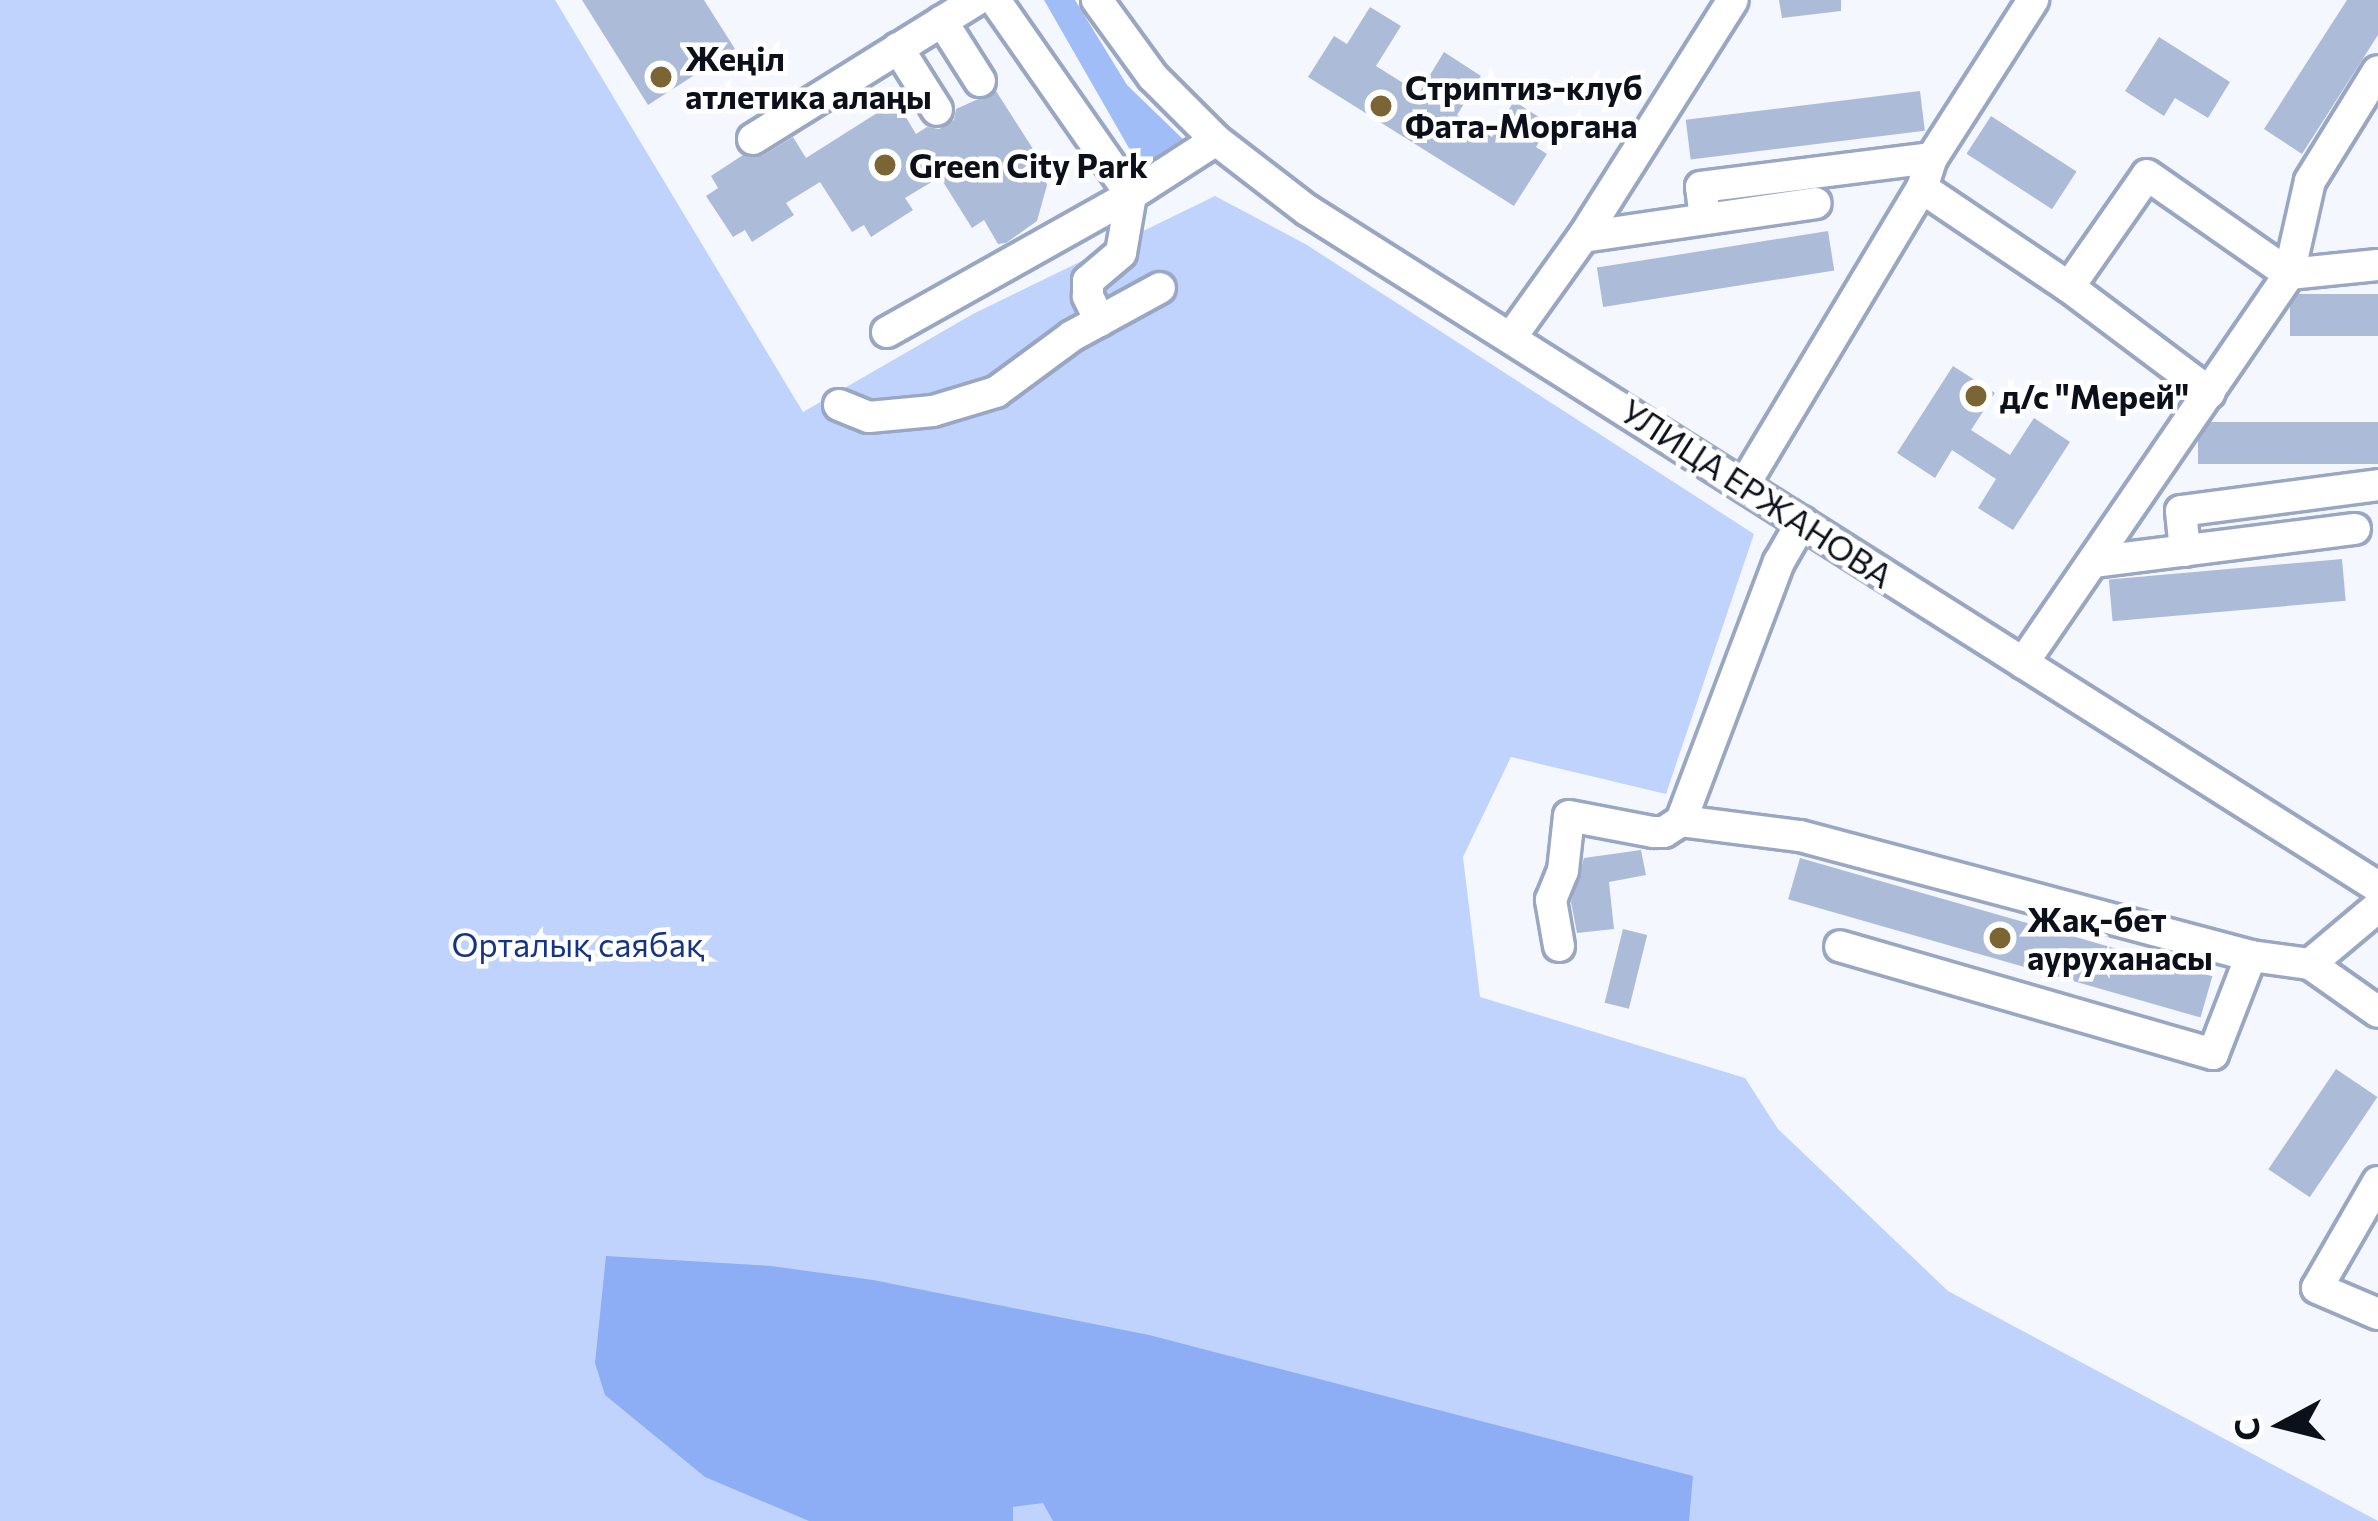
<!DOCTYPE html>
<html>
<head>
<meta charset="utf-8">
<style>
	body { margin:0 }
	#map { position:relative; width:2378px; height:1521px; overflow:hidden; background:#f4f8fe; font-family:Commissioner,sans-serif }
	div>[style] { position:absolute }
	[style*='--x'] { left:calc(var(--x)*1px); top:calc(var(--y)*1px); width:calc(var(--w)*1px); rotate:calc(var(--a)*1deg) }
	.green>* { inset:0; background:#bfd3fd }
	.forest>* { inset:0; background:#a1bdf7 }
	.water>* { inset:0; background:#8daef5 }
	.building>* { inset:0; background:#acbbd7; transform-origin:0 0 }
	.roads { filter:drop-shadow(3px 0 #99a7c3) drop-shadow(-3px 0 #99a7c3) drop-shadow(0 3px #99a7c3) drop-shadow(0 -3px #99a7c3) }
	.minor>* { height:30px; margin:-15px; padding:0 15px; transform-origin:15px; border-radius:15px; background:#fff }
	.dots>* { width:33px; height:33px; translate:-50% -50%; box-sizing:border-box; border:6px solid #fff; border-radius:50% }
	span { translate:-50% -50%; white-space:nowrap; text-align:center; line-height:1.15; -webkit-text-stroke:9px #fff; paint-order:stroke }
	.poi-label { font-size:33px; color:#0b101a; font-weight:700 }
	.left { translate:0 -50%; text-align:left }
	.street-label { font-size:33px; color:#0b101a }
	.park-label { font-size:33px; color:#153484 }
	.north { position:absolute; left:2222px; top:1365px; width:120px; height:120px; -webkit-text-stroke:9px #fff; paint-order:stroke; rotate:263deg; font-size:33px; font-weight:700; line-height:48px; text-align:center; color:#0b101a }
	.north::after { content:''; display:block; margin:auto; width:42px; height:54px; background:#0b101a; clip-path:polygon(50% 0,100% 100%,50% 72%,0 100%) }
</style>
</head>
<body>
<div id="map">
	<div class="green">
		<i style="clip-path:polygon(0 0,555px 0,803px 412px,973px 314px,1215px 196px,1307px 245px,1754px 534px,1666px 794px,1511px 757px,1463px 857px,1480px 997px,1745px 1078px,1778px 1129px,1948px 1291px,2378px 1521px,0 1521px)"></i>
	</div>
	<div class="forest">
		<i style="clip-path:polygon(1044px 0,1075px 0,1127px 85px,1187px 143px,1149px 183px)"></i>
	</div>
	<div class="water">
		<i style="clip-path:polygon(606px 1256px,771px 1266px,873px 1280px,1149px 1335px,1693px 1476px,1689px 1521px,1053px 1521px,1043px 1503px,1013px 1507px,1013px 1521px,809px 1521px,705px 1477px,605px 1395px,595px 1363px)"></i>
	</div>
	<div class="building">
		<i style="clip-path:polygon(582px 0,704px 0,735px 49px,648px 105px)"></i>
		<i style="clip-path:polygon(1779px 0,1841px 0,1841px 11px,1782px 18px)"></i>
		<i style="clip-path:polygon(2347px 0,2378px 0,2378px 35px,2302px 154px,2264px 129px)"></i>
		<i style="clip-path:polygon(1370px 7px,1401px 26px,1376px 66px,1419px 93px,1444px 52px,1481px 76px,1457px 115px,1492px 137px,1514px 101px,1550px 124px,1536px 147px,1547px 154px,1514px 206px,1308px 77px,1334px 36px,1347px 44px)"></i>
		<i style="clip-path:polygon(2159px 37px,2230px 82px,2208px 118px,2175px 98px,2164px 116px,2125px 91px)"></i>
		<i style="clip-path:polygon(996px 91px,1040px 160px,1047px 185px,1037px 221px,1006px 243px,998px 244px,984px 220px,972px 228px,940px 177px,905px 198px,913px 210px,871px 237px,864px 225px,852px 232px,820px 182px,786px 203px,794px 215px,752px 242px,745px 230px,733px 237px,706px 196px,718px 188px,711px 176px,743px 155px,762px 156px,793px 137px,806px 158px,896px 101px,916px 134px,927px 127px,939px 129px,954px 120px,956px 109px)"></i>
		<i style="left:1920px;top:91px;width:40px;height:236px;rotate:83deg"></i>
		<i style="left:1991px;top:116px;width:102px;height:45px;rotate:33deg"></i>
		<i style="left:1828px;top:231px;width:40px;height:234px;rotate:81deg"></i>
		<i style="left:2378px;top:294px;width:42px;height:88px;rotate:90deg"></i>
		<i style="clip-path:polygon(1953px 366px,1995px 393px,1971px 430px,2010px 455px,2034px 418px,2070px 442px,2013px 530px,1978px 508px,1996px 479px,1952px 450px,1935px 478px,1897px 453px)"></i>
		<i style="left:2378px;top:422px;width:42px;height:180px;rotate:90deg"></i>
		<i style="left:2342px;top:559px;width:42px;height:234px;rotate:85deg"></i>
		<i style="clip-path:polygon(1641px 850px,1646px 875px,1609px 882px,1614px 929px,1577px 933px,1571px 902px,1584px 858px)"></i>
		<i style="left:1800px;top:858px;width:429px;height:43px;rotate:16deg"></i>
		<i style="left:1623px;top:929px;width:25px;height:76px;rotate:14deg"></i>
		<i style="left:2336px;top:1069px;width:50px;height:121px;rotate:34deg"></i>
	</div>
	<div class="roads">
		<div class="minor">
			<i style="--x:995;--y:0;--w:238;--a:55.1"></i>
			<i style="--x:1131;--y:195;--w:101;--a:-32.9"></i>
			<i style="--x:1097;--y:0;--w:95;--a:54"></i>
			<i style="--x:1153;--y:77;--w:89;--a:45"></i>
			<i style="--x:1216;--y:140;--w:115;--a:37.6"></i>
			<i style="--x:1307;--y:210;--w:1267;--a:32.3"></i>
			<i style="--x:942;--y:21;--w:71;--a:57.7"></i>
			<i style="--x:898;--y:48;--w:73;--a:57.8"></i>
			<i style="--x:753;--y:139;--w:263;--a:-31.9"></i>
			<i style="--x:1922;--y:188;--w:177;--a:34"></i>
			<i style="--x:2069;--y:287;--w:176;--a:36.9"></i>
			<i style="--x:1705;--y:219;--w:32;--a:-97"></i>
			<i style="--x:1701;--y:187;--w:233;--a:-7.2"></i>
			<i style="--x:1583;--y:237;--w:235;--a:-8.3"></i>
			<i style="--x:2069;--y:287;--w:136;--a:-55.1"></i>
			<i style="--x:2147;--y:175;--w:173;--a:34.9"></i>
			<i style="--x:2289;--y:274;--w:95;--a:-77.3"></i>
			<i style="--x:2310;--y:181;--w:129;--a:-58.3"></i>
			<i style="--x:1100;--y:321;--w:28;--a:-116"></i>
			<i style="--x:1088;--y:296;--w:15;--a:-90"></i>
			<i style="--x:1088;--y:281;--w:43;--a:-40.3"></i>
			<i style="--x:1121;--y:253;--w:59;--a:-80.2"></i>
			<i style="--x:887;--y:332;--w:280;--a:-29.3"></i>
			<i style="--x:1512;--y:336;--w:122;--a:-54.4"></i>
			<i style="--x:1583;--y:237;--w:280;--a:-57.7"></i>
			<i style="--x:839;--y:405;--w:32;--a:22"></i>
			<i style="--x:869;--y:417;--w:64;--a:-5.4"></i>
			<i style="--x:933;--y:411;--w:66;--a:-16.8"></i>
			<i style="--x:996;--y:392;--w:94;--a:-36.4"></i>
			<i style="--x:1072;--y:336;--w:100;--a:-28.6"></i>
			<i style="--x:1744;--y:485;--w:346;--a:-59.1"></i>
			<i style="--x:1922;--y:188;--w:32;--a:-72"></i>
			<i style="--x:1932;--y:158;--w:188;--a:-57.4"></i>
			<i style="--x:2185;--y:551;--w:40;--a:-95.7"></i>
			<i style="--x:2181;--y:511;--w:199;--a:-7.5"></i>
			<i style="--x:2093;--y:562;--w:264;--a:-7.2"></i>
			<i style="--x:2023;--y:663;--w:471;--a:-55.6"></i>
			<i style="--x:2289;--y:274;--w:89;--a:-5.8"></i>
			<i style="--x:1681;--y:821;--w:120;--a:7.2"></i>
			<i style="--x:1800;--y:836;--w:467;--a:14.9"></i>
			<i style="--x:2251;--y:956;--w:105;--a:111.2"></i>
			<i style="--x:2213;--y:1054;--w:388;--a:-163.9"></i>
			<i style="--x:1559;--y:946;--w:47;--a:-99.9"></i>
			<i style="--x:1551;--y:900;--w:31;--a:-68"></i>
			<i style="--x:1563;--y:871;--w:55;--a:-83.8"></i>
			<i style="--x:1569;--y:816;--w:86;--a:10.8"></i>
			<i style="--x:1653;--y:832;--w:11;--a:0"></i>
			<i style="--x:1664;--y:832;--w:20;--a:-33"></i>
			<i style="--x:1681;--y:821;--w:277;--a:-69.3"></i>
			<i style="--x:1779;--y:562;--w:46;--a:-60.1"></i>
			<i style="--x:2251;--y:956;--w:60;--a:7.7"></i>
			<i style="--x:2310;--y:964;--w:89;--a:-40"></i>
			<i style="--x:2310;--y:964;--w:83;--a:35.2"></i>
			<i style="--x:2378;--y:1182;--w:122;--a:119.9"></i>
			<i style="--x:2317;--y:1288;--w:66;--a:23.1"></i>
		</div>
	</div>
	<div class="dots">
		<i style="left:661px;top:77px;background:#7c6535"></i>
		<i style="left:1381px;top:106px;background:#7c6535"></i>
		<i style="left:885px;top:165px;background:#7c6535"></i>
		<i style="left:1976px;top:396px;background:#7c6535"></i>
		<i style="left:2000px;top:938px;background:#7c6535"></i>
	</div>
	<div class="poi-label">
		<span class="left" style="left:685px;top:77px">Жеңіл<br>атлетика алаңы</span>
		<span class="left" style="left:1405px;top:106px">Стриптиз-клуб<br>Фата-Моргана</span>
		<span class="left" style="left:909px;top:165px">Green City Park</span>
		<span class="left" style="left:2000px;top:396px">д/с "Мерей"</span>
		<span class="left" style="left:2027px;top:938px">Жақ-бет<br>ауруханасы</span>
	</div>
	<div class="street-label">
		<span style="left:1757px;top:493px;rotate:33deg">УЛИЦА ЕРЖАНОВА</span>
	</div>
	<div class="park-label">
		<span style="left:578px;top:944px">Орталық саябақ</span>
	</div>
	<div class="north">С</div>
</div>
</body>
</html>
